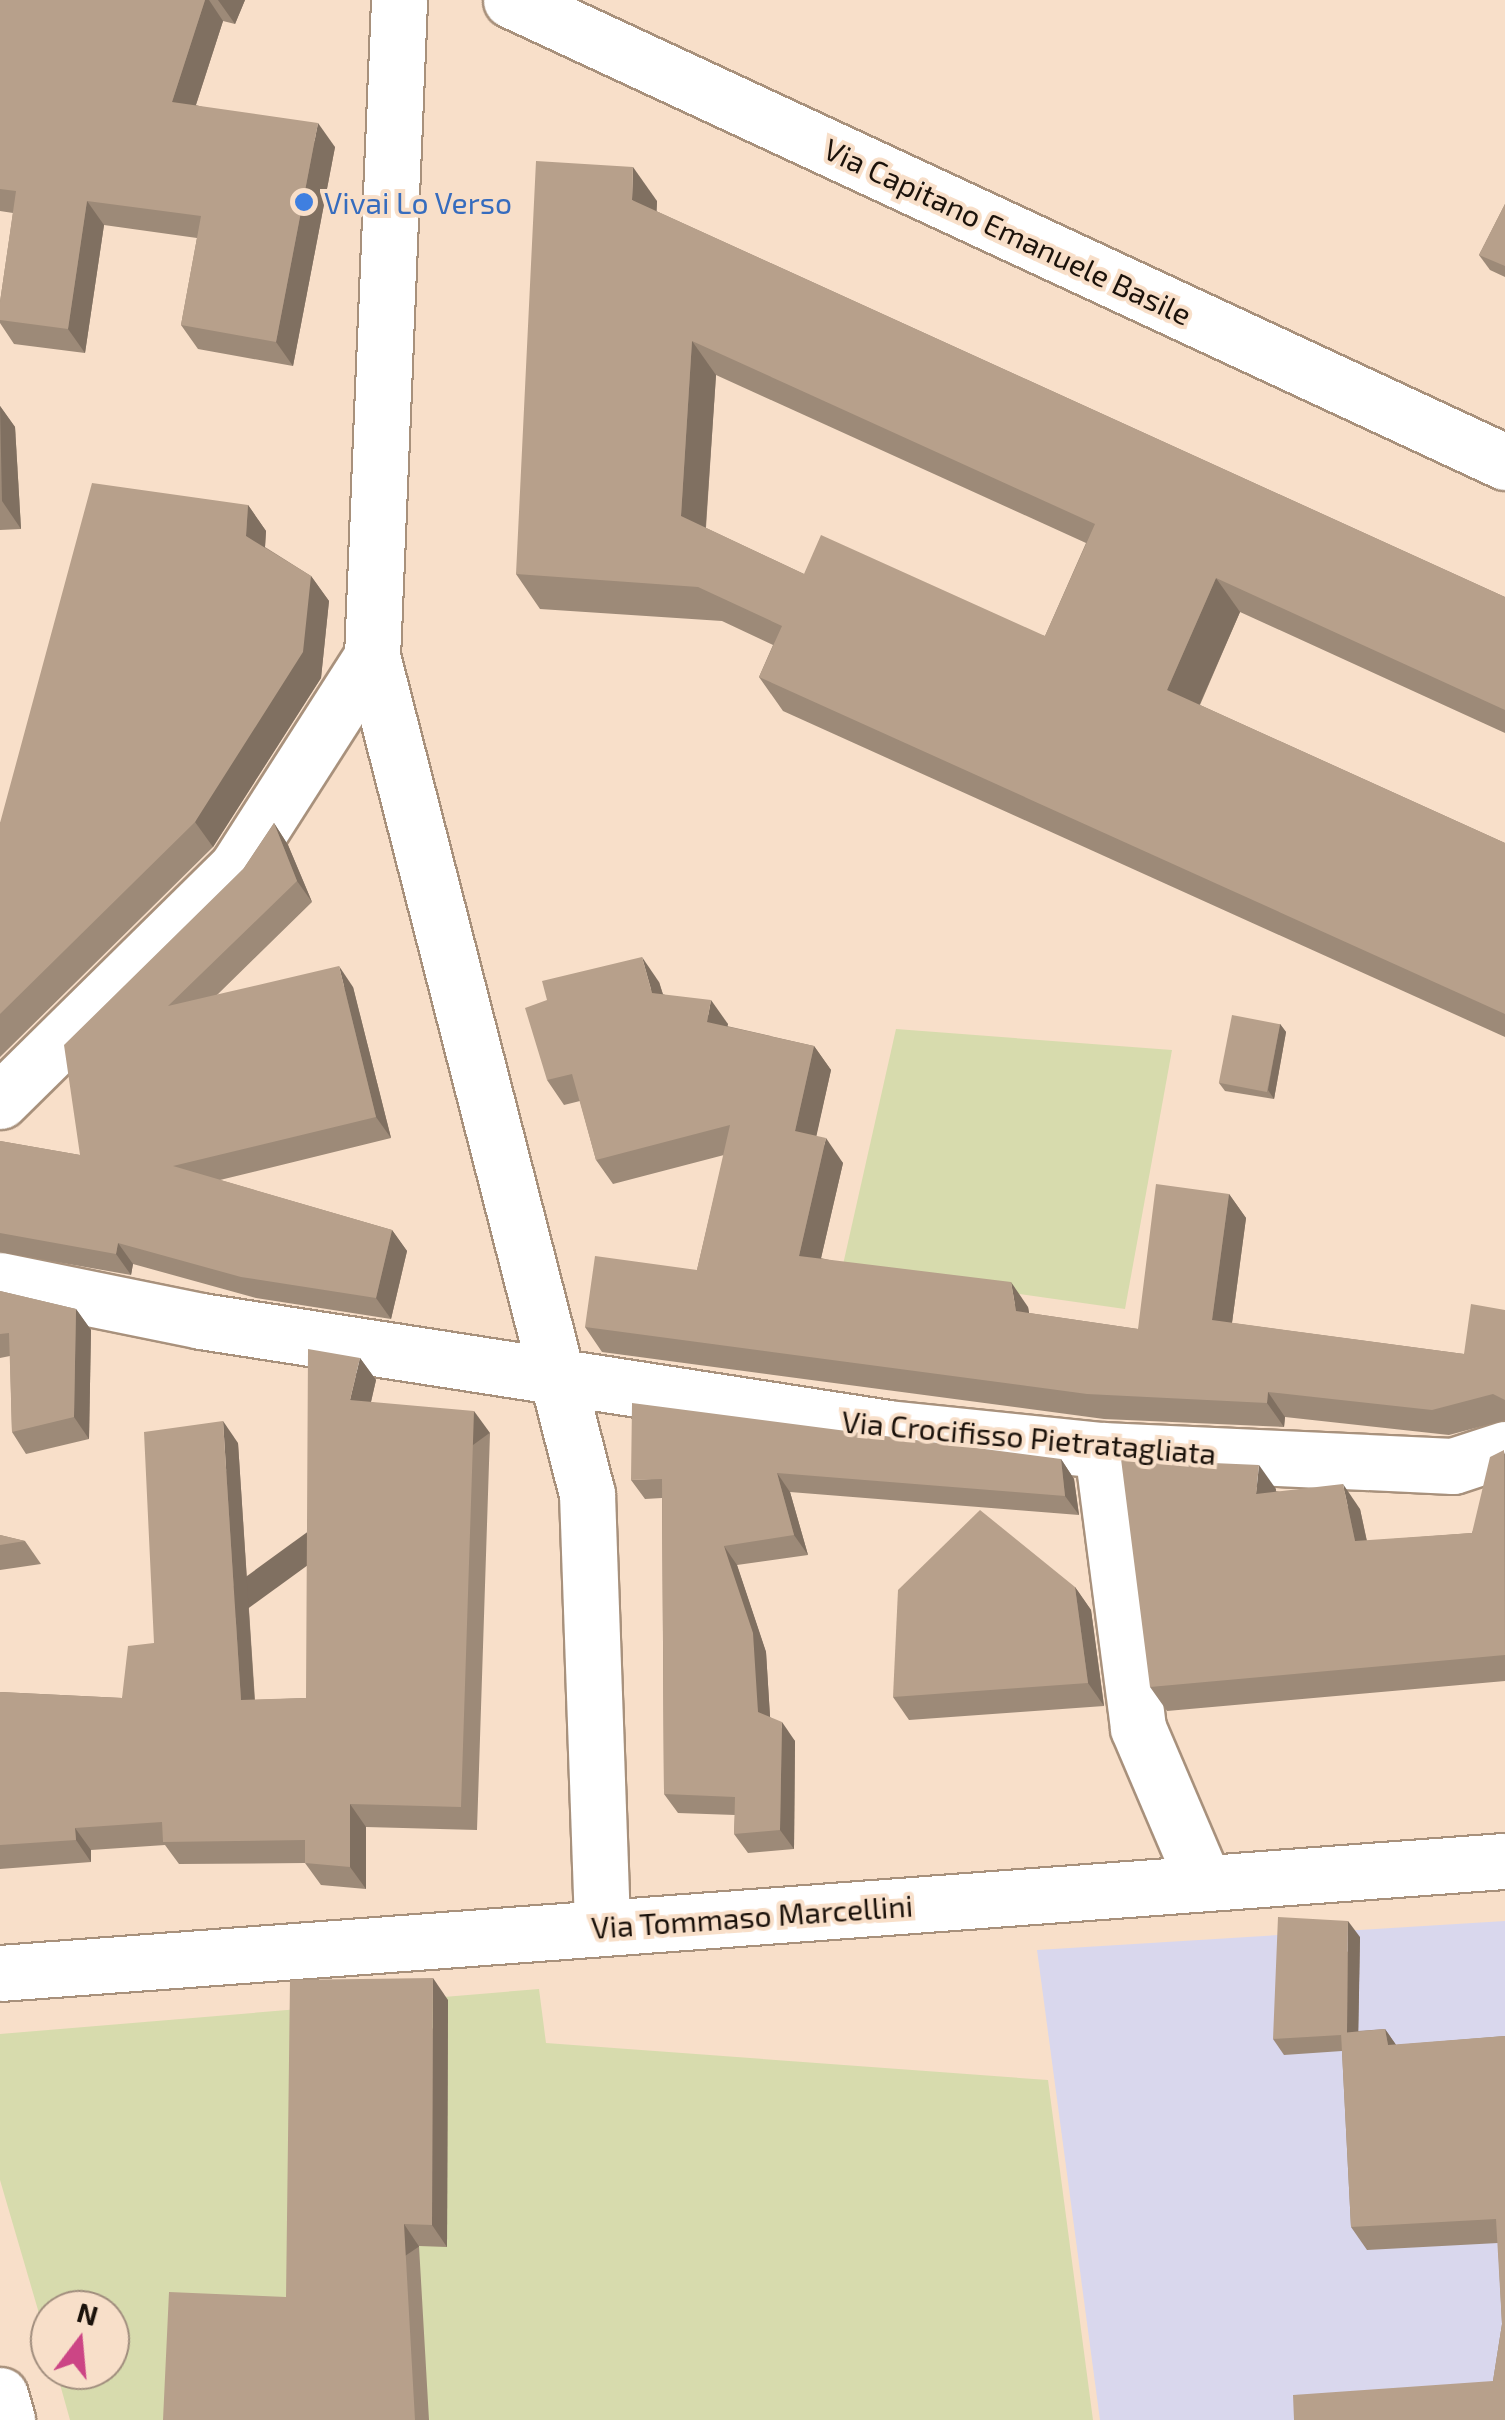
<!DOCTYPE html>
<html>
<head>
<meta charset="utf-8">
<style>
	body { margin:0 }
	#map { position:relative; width:1505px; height:2420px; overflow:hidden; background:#f8dfc9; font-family:"Exo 2",sans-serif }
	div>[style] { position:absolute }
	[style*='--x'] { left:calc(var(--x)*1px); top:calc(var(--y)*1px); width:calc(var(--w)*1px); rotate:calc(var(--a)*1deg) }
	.education>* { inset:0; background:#d9d7ed }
	.green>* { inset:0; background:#d7dbad }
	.roads { filter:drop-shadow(2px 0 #a8917c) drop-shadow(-2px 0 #a8917c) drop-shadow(0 2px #a8917c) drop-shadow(0 -2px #a8917c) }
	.minor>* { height:55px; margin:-27.5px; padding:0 27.5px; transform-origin:27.5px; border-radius:27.5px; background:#fff }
	.wall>* { inset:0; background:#9d8a78 }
	.shaded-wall>* { inset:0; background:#807061; transform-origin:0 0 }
	.building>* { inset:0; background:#b7a08b; transform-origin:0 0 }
	.dots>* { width:28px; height:28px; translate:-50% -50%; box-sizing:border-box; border:5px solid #f8dfc9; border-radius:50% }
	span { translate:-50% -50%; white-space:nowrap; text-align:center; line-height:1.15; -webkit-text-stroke:8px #f8dfc9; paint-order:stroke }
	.shop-label { font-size:30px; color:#366cbe }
	.left { translate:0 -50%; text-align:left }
	.street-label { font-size:30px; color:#1b120b }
	.north { position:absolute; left:30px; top:2290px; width:100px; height:100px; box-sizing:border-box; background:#f8dfc9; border:2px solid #a08d7d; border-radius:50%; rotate:16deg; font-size:28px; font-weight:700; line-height:40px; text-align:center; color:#1b120b }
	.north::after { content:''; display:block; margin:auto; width:35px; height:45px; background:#cc4585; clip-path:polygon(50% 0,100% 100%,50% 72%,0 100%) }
</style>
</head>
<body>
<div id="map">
	<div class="education">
		<i style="clip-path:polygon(1505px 1921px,1505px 2420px,1100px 2420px,1037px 1950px)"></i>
	</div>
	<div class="green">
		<i style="clip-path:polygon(896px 1029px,1172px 1050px,1125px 1309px,842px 1269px)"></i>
		<i style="clip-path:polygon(539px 1989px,546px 2043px,1048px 2080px,1093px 2420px,70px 2420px,56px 2370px,110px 2370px,110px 2310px,50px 2310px,50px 2351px,0 2180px,0 2034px)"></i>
	</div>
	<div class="roads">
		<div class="minor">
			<i style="--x:511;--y:0;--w:1096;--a:24.93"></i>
			<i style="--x:372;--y:656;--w:865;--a:75.61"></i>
			<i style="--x:587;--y:1494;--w:433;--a:88"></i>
			<i style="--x:0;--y:1101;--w:333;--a:-44.6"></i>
			<i style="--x:237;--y:867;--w:250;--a:-57.4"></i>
			<i style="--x:372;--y:656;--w:657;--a:-87.64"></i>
			<i style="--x:0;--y:1280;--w:205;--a:11.5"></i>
			<i style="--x:201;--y:1321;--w:695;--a:8.85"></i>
			<i style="--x:888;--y:1428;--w:215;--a:5.9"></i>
			<i style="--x:1102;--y:1450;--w:351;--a:2.6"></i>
			<i style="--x:1453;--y:1466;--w:55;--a:-18.1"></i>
			<i style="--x:1102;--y:1450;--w:280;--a:82.6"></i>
			<i style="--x:1138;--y:1728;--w:168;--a:66.9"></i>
			<i style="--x:0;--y:1973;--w:1509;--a:-4.26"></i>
			<i style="--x:0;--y:2395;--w:26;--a:74"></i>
		</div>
	</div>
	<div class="wall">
		<i style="clip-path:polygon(0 0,245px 0,235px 24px,223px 21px,196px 105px,335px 147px,293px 366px,198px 349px,181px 325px,197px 238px,104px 225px,85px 353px,14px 344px,0 323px,0 302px,13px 213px,0 211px)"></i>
		<i style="clip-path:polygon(evenodd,657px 201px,656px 211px,1505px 597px,1505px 733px,1240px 612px,1200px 705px,1505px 843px,1505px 1037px,783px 711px,759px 677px,773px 645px,722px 621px,540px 609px,516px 574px,657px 201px,716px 375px,1086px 543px,1045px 636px,804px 574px,706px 528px,716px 375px)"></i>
		<i style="clip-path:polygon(1505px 204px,1505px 277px,1490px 270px,1479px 255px)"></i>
		<i style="clip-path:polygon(0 406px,15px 427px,21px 529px,0 530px)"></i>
		<i style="clip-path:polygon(248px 505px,266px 531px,265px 547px,311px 576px,329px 601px,321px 678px,213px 847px,0 1057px,0 823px)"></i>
		<i style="clip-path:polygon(274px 823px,288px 845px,312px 902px,217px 995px,353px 987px,391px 1138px,220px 1180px,392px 1230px,407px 1251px,391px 1319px,256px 1298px,133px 1264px,131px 1275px,0 1252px,0 1141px,80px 1155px,244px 868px)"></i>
		<i style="clip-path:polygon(659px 982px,663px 994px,728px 1024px,727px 1026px,814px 1046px,831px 1070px,816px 1136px,843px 1163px,821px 1258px,1028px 1307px,1029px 1313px,1138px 1329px,1229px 1194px,1246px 1218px,1232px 1323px,1464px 1354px,1505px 1310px,1505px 1420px,1449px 1435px,1285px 1417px,1284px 1427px,1104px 1419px,602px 1352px,585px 1327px,697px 1270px,724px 1155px,613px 1184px,596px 1160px,580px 1101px,564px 1105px,547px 1080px)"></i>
		<i style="clip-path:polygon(1280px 1024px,1286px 1032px,1274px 1099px,1225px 1091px,1219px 1083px)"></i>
		<i style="clip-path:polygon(0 1291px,76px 1309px,91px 1330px,89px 1439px,26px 1454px,12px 1432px,10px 1356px,0 1358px)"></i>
		<i style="clip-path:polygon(360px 1358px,376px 1380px,371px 1402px,490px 1433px,477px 1830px,366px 1827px,366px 1889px,321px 1885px,305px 1863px,179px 1864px,165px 1845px,91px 1850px,91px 1862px,0 1869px,0 1692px,122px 1698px,154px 1643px,238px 1443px,255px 1700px,306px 1698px)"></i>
		<i style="clip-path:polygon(1505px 1452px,1505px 1681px,1167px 1711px,1150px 1687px,1276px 1489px,1276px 1491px,1360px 1509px,1367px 1541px,1472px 1533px)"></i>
		<i style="clip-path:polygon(1061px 1459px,1074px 1479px,1079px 1515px,790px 1492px,808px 1555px,737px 1565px,766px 1652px,770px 1717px,795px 1741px,794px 1849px,748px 1853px,734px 1834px,735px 1815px,678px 1813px,664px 1794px,662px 1498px,645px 1499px,631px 1480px)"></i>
		<i style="clip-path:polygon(0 1535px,25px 1541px,41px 1564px,0 1570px)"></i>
		<i style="clip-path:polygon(1075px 1587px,1091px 1610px,1104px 1706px,909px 1720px,893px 1697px)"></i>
		<i style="clip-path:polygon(1360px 1937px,1358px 2031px,1385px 2029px,1396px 2045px,1505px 2036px,1505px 2420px,1493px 2381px,1502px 2324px,1498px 2243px,1367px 2250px,1351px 2227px,1342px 2051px,1284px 2055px,1273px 2039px)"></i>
		<i style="clip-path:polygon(448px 2000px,447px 2247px,419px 2246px,429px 2420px,163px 2420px,286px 2297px)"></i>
	</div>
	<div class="shaded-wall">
		<i style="clip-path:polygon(205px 0,209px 0,223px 21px,189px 126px,172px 102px)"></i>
		<i style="clip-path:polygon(218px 0,245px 0,235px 24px)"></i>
		<i style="clip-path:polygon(318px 123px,335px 147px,293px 366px,276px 342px)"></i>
		<i style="clip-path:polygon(633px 167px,657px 201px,656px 234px,632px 200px)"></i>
		<i style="clip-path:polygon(87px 201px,104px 225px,85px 353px,68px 329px)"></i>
		<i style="clip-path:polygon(692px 341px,716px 375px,704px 551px,681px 516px)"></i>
		<i style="clip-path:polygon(0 406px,15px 427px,21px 529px,2px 501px)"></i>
		<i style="clip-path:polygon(248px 505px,266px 531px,264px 562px,246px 536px)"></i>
		<i style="clip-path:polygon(311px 576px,329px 601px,321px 678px,213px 847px,195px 822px)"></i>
		<i style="clip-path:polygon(1216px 578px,1240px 612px,1191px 724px,1167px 690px)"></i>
		<i style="clip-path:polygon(274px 823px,288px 845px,312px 902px,297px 881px)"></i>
		<i style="clip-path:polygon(642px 957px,659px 982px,670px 1018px,652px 993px)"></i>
		<i style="clip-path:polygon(339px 966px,353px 987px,391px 1138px,376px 1117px)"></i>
		<i style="clip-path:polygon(711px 1000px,728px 1024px,724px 1046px,707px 1022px)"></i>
		<i style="clip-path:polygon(1280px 1024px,1286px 1032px,1274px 1099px,1268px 1090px)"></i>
		<i style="clip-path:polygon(814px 1046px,831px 1070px,812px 1156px,795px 1131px)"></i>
		<i style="clip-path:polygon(826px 1138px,843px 1163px,816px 1280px,799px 1256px)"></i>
		<i style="clip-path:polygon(1229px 1194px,1246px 1218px,1229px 1345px,1212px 1320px)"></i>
		<i style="clip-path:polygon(392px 1230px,407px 1251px,391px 1319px,376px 1298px)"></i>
		<i style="clip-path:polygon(118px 1243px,133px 1264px,131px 1275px,116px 1254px)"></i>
		<i style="clip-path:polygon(1011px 1282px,1028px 1307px,1033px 1335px,1016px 1311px)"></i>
		<i style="clip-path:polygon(76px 1309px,91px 1330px,89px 1439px,74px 1417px)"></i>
		<i style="clip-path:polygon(360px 1358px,376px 1380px,366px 1423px,350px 1400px)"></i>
		<i style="clip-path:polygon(1268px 1392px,1285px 1417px,1284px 1427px,1267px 1403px)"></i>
		<i style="left:474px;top:1411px;width:27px;height:396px;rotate:54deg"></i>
		<i style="clip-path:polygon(223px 1421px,238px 1443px,256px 1722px,241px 1700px)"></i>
		<i style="clip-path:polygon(1061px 1459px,1074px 1479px,1079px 1515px,1065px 1496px)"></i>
		<i style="clip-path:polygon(1259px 1465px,1276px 1489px,1273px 1518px,1256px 1494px)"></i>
		<i style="clip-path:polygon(777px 1473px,790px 1492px,808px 1555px,794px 1535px)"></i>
		<i style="clip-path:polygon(1343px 1484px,1360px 1509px,1372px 1566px,1355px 1541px)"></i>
		<i style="clip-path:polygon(724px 1546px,737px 1565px,766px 1652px,771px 1732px,758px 1712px)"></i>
		<i style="clip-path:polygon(1075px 1587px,1091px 1610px,1104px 1706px,1088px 1683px)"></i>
		<i style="clip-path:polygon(782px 1722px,795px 1741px,794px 1849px,780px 1830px)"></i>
		<i style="clip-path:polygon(350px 1804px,366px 1827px,366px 1889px,350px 1867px)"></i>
		<i style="clip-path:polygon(75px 1828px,91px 1850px,91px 1862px,76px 1840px)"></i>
		<i style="clip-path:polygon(1348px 1921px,1360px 1937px,1358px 2050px,1347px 2034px)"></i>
		<i style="clip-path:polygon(433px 1978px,448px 2000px,447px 2247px,432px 2225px)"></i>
		<i style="clip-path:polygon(1385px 2029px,1401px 2052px,1388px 2045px)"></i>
		<i style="left:404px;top:2224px;width:27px;height:196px;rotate:56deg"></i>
	</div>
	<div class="building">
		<i style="clip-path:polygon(0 0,205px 0,172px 102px,318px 123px,276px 342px,181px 325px,201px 216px,87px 201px,68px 329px,0 320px,0 302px,16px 191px,0 189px)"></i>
		<i style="clip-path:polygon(evenodd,536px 161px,633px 167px,632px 200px,1505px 597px,1505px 710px,1216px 578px,1167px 690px,1505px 843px,1505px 1014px,759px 677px,782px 626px,698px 587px,516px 574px,536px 161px,692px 341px,1095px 524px,1045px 636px,821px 535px,804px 574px,681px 516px,692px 341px)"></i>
		<i style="clip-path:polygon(1505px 204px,1505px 266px,1479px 255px)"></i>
		<i style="clip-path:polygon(92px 483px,248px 505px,246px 536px,311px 576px,303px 652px,195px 822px,0 1014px,0 823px)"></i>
		<i style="clip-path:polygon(274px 823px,297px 881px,168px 1006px,339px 966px,376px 1117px,173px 1166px,392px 1230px,376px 1298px,241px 1277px,118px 1243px,116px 1254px,0 1233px,0 1141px,80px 1155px,64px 1045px,244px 868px)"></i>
		<i style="clip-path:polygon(642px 957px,652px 993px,711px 1000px,707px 1022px,814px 1046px,795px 1131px,826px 1138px,799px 1256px,1011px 1282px,1016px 1311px,1138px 1329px,1156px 1184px,1229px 1194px,1212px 1320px,1464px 1354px,1471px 1304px,1505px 1310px,1505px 1400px,1493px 1394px,1432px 1410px,1268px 1392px,1267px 1403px,1087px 1394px,585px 1327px,595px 1256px,697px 1270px,730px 1125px,596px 1160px,572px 1074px,547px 1080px,525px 1008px,547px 1000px,542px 981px)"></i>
		<i style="left:1232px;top:1015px;width:49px;height:69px;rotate:11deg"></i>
		<i style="clip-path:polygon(0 1291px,76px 1309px,74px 1417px,12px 1432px,9px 1333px,0 1334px)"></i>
		<i style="clip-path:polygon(308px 1349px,360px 1358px,350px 1400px,474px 1411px,461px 1807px,350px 1804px,350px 1867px,305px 1863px,305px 1840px,163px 1842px,162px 1822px,75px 1828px,76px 1840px,0 1845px,0 1692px,122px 1698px,128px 1646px,154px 1643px,144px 1432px,223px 1421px,241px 1700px,306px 1698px)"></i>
		<i style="clip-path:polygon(632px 1403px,1061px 1459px,1065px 1496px,777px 1473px,794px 1535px,724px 1546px,753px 1633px,758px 1712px,782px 1722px,780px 1830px,734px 1834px,735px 1797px,664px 1794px,662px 1479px,631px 1480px)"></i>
		<i style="clip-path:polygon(1504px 1450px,1505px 1655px,1150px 1687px,1121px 1459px,1259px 1465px,1256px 1494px,1343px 1484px,1355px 1541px,1472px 1533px,1490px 1457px)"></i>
		<i style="clip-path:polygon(980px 1510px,1075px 1587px,1088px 1683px,893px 1697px,898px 1590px)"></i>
		<i style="clip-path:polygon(0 1535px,25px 1541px,0 1545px)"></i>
		<i style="clip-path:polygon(1278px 1917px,1348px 1921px,1347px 2033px,1341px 2033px,1341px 2035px,1273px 2039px)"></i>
		<i style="clip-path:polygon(433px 1978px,432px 2225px,404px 2224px,415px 2420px,163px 2420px,169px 2292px,286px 2297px,290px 1980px)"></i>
		<i style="clip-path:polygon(1385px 2029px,1388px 2045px,1505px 2036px,1505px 2420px,1294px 2420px,1293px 2395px,1493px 2381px,1502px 2324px,1496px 2219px,1351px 2227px,1341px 2033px)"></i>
	</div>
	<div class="dots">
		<i style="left:304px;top:202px;background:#3f7fe0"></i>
	</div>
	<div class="shop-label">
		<span class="left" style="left:324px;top:202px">Vivai Lo Verso</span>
	</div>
	<div class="street-label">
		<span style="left:1008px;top:231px;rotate:25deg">Via Capitano Emanuele Basile</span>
		<span style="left:1029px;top:1437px;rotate:5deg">Via Crocifisso Pietratagliata</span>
		<span style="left:752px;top:1916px;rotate:-4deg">Via Tommaso Marcellini</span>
	</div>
	<div class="north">N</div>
</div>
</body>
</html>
